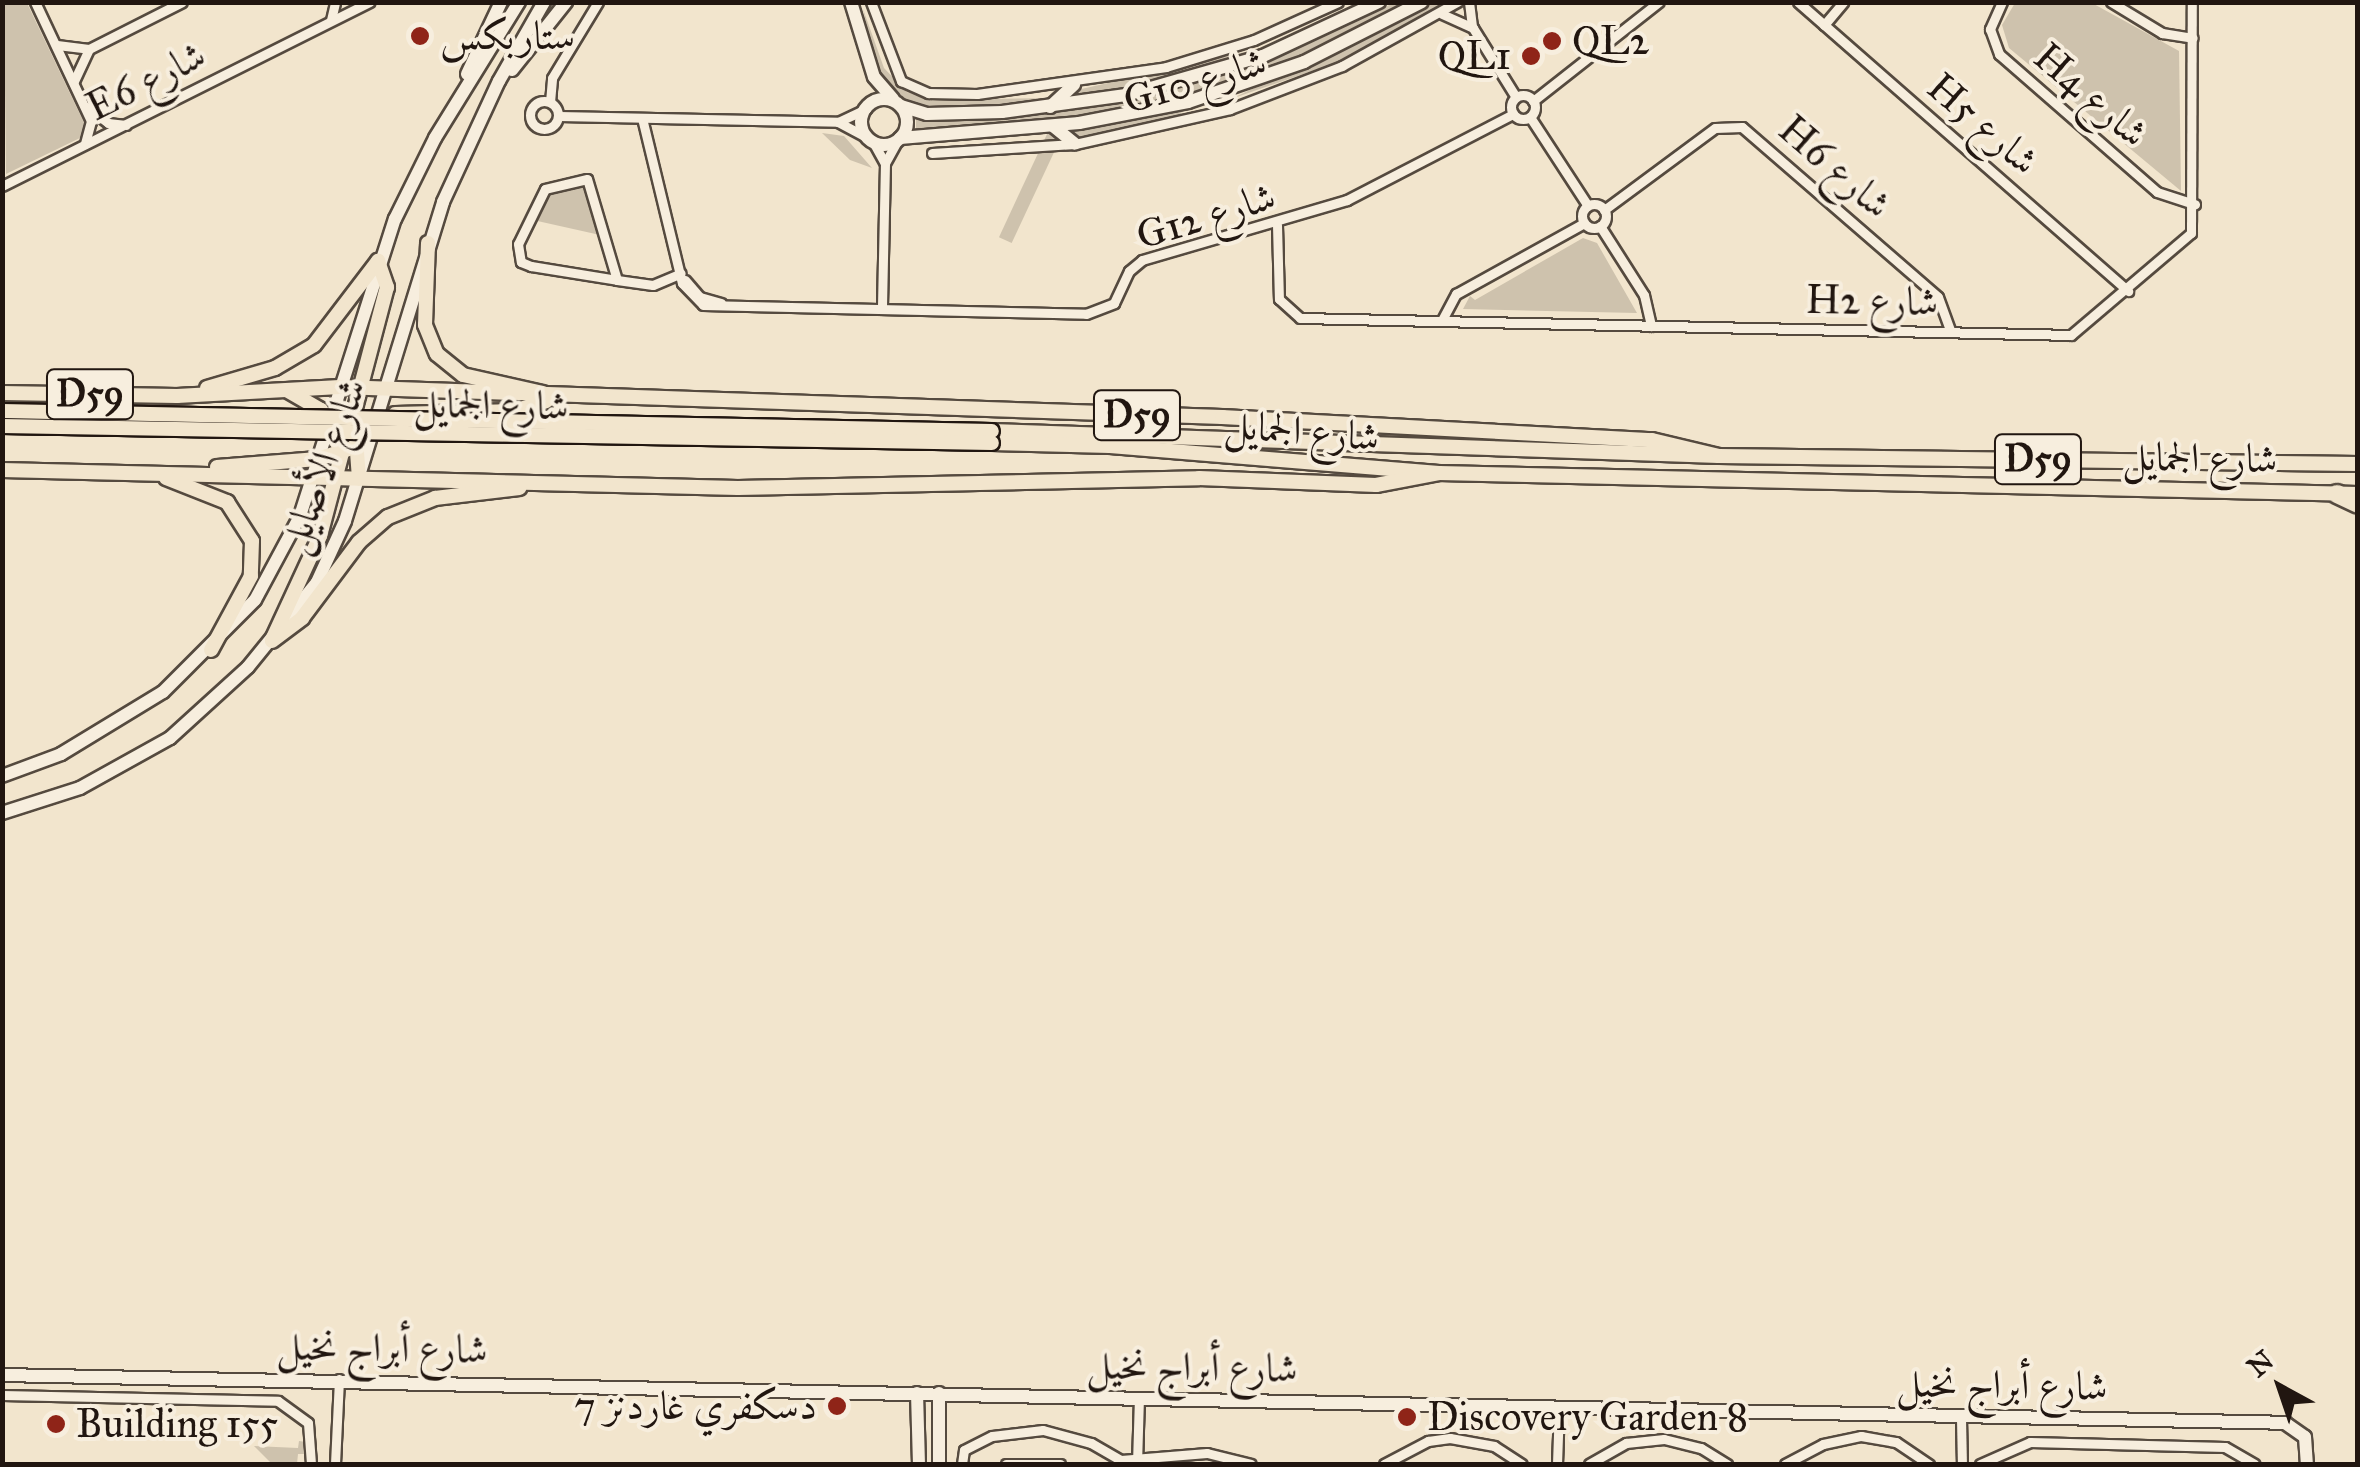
<!DOCTYPE html>
<html>
<head>
<meta charset="utf-8">
<style>
	body { margin:0 }
	#map { position:relative; width:2360px; height:1467px; overflow:hidden; background:#f2e5cd; font-family:"IM FELL Great Primer",Amiri,serif }
	div>[style] { position:absolute }
	[style*='--x'] { left:calc(var(--x)*1px); top:calc(var(--y)*1px); width:calc(var(--w)*1px); rotate:calc(var(--a)*1deg) }
	.green>* { inset:0; background:#cec2ad; transform-origin:0 0 }
	.roads { filter:drop-shadow(2px 0 #554a3f) drop-shadow(-2px 0 #554a3f) drop-shadow(0 2px #554a3f) drop-shadow(0 -2px #554a3f) }
	.street>* { height:9px; margin:-4.5px; padding:0 4.5px; transform-origin:4.5px; border-radius:4.5px; background:#f7eede }
	.street>.ring { margin:-4.5px; padding:0; box-sizing:content-box; background:none; border:9px solid #f7eede; border-radius:50% }
	.secondary>* { height:12px; margin:-6px; padding:0 6px; transform-origin:6px; border-radius:6px; background:#f7eede }
	.secondary>.ring { margin:-6px; padding:0; box-sizing:content-box; background:none; border:12px solid #f7eede; border-radius:50% }
	.primary>* { height:14px; margin:-7px; padding:0 7px; transform-origin:7px; border-radius:7px; background:#f2e5cd }
	.highway>* { height:18px; margin:-9px; padding:0 9px; transform-origin:9px; border-radius:9px; background:#f2e5cd }
	.bridges { filter:drop-shadow(2px 0 #211610) drop-shadow(-2px 0 #211610) drop-shadow(0 2px #211610) drop-shadow(0 -2px #211610) }
	.primary-bridge>* { height:14px; margin:-7px; padding:0 7px; transform-origin:7px; border-radius:7px; background:#f2e5cd }
	.dots>* { width:28px; height:28px; translate:-50% -50%; box-sizing:border-box; border:5px solid #f7eede; border-radius:50% }
	span { translate:-50% -50%; white-space:nowrap; text-align:center; line-height:1.15; -webkit-text-stroke:8px #f7eede; paint-order:stroke }
	.shield-label span { padding:2px 8px; background:#f7eede; border:2px solid; border-radius:8px; -webkit-text-stroke-width:0 }
	.shield-label { font-size:38px; color:#211610; font-weight:700 }
	.poi-label { font-size:40px; color:#211610 }
	.left { translate:0 -50%; text-align:left }
	.right { translate:-100% -50%; text-align:right }
	.street-label { font-size:40px; color:#211610 }
	.frame { position:absolute; inset:0; border:5px solid #211610; pointer-events:none }
	.north { position:absolute; left:2230px; top:1337px; width:100px; height:100px; -webkit-text-stroke:8px #f7eede; paint-order:stroke; rotate:320deg; font-size:28px; font-weight:700; line-height:40px; text-align:center; color:#211610 }
	.north::after { content:''; display:block; margin:auto; width:35px; height:45px; background:#211610; clip-path:polygon(50% 0,100% 100%,50% 72%,0 100%) }
</style>
</head>
<body>
<div id="map">
	<div class="green">
		<i style="clip-path:polygon(4px 3px,27px 3px,86px 127px,82px 137px,6px 174px)"></i>
		<i style="clip-path:polygon(1394px 3px,1408px 3px,1288px 60px,1171px 99px,1037px 122px,916px 131px,916px 118px,1037px 115px,1153px 95px,1256px 63px)"></i>
		<i style="clip-path:polygon(1432px 3px,1445px 3px,1335px 63px,1231px 99px)"></i>
		<i style="clip-path:polygon(2015px 3px,2092px 3px,2179px 51px,2181px 191px,2009px 48px,2002px 25px)"></i>
		<i style="clip-path:polygon(863px 9px,884px 68px,907px 92px,934px 100px,1053px 98px,964px 109px,931px 109px,902px 98px,877px 72px)"></i>
		<i style="clip-path:polygon(1258px 49px,1217px 66px,1067px 100px,1077px 90px)"></i>
		<i style="clip-path:polygon(1181px 110px,1182px 117px,1107px 134px,1077px 138px,1068px 132px)"></i>
		<i style="left:1048px;top:132px;width:14px;height:116px;rotate:25deg"></i>
		<i style="clip-path:polygon(822px 133px,844px 136px,872px 168px,850px 160px)"></i>
		<i style="clip-path:polygon(585px 184px,600px 235px,533px 220px,546px 192px)"></i>
		<i style="clip-path:polygon(1583px 238px,1597px 243px,1637px 313px,1463px 309px,1470px 296px,1475px 300px)"></i>
		<i style="clip-path:polygon(299px 1441px,306px 1442px,306px 1454px,298px 1454px,297px 1464px,272px 1464px,254px 1446px,298px 1448px)"></i>
	</div>
	<div class="roads">
		<div class="street">
			<i style="--x:35;--y:2;--w:132;--a:64.8"></i>
			<i style="--x:91;--y:121;--w:24;--a:105"></i>
			<i style="--x:871;--y:2;--w:85;--a:69.2"></i>
			<i style="--x:901;--y:81;--w:30;--a:24"></i>
			<i style="--x:928;--y:93;--w:49;--a:1.2"></i>
			<i style="--x:977;--y:94;--w:191;--a:-8.1"></i>
			<i style="--x:1166;--y:67;--w:92;--a:-17.1"></i>
			<i style="--x:1254;--y:40;--w:92;--a:-24.3"></i>
			<i style="--x:1469;--y:2;--w:24;--a:83"></i>
			<i style="--x:1798;--y:2;--w:439;--a:41.2"></i>
			<i style="--x:2002;--y:2;--w:30;--a:114"></i>
			<i style="--x:1990;--y:29;--w:27;--a:70"></i>
			<i style="--x:1999;--y:54;--w:210;--a:41.1"></i>
			<i style="--x:2157;--y:192;--w:40;--a:18"></i>
			<i style="--x:2111;--y:2;--w:60;--a:31.3"></i>
			<i style="--x:2162;--y:33;--w:31;--a:9"></i>
			<i style="--x:1442;--y:14;--w:34;--a:24"></i>
			<i style="--x:1473;--y:28;--w:81;--a:58.1"></i>
			<i style="--x:331;--y:20;--w:18;--a:-77"></i>
			<i style="--x:1824;--y:25;--w:30;--a:-50"></i>
			<i style="--x:57;--y:45;--w:32;--a:7"></i>
			<i style="--x:89;--y:49;--w:104;--a:-26.8"></i>
			<i style="--x:74;--y:81;--w:35;--a:-65"></i>
			<i class="ring" style="left:1511px;top:95px;width:15px;height:15px"></i>
			<i class="ring" style="left:530px;top:101px;width:19px;height:19px"></i>
			<i style="--x:1533;--y:101;--w:160;--a:-38.2"></i>
			<i style="--x:550;--y:102;--w:24;--a:-85"></i>
			<i style="--x:552;--y:78;--w:89;--a:-58.8"></i>
			<i style="--x:87;--y:107;--w:26;--a:37"></i>
			<i style="--x:108;--y:123;--w:18;--a:6"></i>
			<i style="--x:559;--y:116;--w:279;--a:1.2"></i>
			<i style="--x:838;--y:122;--w:34;--a:28"></i>
			<i style="--x:1530;--y:117;--w:106;--a:56.9"></i>
			<i style="--x:642;--y:118;--w:170;--a:76.4"></i>
			<i style="--x:682;--y:283;--w:30;--a:46"></i>
			<i style="--x:703;--y:305;--w:383;--a:1.3"></i>
			<i style="--x:1086;--y:314;--w:30;--a:-21"></i>
			<i style="--x:1114;--y:303;--w:35;--a:-65"></i>
			<i style="--x:1129;--y:271;--w:17;--a:-40"></i>
			<i style="--x:1142;--y:260;--w:214;--a:-16.3"></i>
			<i style="--x:1347;--y:200;--w:187;--a:-27.4"></i>
			<i style="--x:838;--y:122;--w:31;--a:-25"></i>
			<i style="--x:872;--y:140;--w:26;--a:61"></i>
			<i style="--x:932;--y:153;--w:143;--a:-3.6"></i>
			<i style="--x:1075;--y:144;--w:159;--a:-12.7"></i>
			<i style="--x:1230;--y:109;--w:120;--a:-21"></i>
			<i style="--x:1342;--y:66;--w:132;--a:-29.1"></i>
			<i style="--x:2;--y:186;--w:411;--a:-26.6"></i>
			<i class="ring" style="left:1582px;top:204px;width:15px;height:15px"></i>
			<i style="--x:1604;--y:210;--w:138;--a:-36.5"></i>
			<i style="--x:1715;--y:128;--w:27;--a:-2"></i>
			<i style="--x:1742;--y:127;--w:259;--a:40.9"></i>
			<i style="--x:1938;--y:297;--w:37;--a:70"></i>
			<i style="--x:1277;--y:225;--w:74;--a:88.5"></i>
			<i style="--x:1279;--y:299;--w:28;--a:42"></i>
			<i style="--x:1300;--y:318;--w:771;--a:1.26"></i>
			<i style="--x:2071;--y:335;--w:157;--a:-40.4"></i>
			<i style="--x:2191;--y:233;--w:231;--a:-89.8"></i>
			<i style="--x:1600;--y:226;--w:82;--a:57.5"></i>
			<i style="--x:1644;--y:295;--w:32;--a:77"></i>
			<i style="--x:617;--y:280;--w:105;--a:-106.5"></i>
			<i style="--x:587;--y:179;--w:43;--a:166.6"></i>
			<i style="--x:545;--y:189;--w:61;--a:116.1"></i>
			<i style="--x:518;--y:244;--w:18;--a:81"></i>
			<i style="--x:521;--y:262;--w:11;--a:22"></i>
			<i style="--x:531;--y:266;--w:87;--a:9.2"></i>
			<i style="--x:617;--y:280;--w:36;--a:8"></i>
			<i style="--x:653;--y:285;--w:30;--a:-23"></i>
			<i style="--x:685;--y:280;--w:23;--a:49"></i>
			<i style="--x:700;--y:297;--w:22;--a:16"></i>
			<i style="--x:882;--y:306;--w:143;--a:-88.8"></i>
			<i style="--x:885;--y:163;--w:25;--a:-61"></i>
			<i style="--x:1442;--y:320;--w:30;--a:-62"></i>
			<i style="--x:1456;--y:294;--w:146;--a:-29"></i>
			<i style="--x:2;--y:1395;--w:276;--a:1.2"></i>
			<i style="--x:278;--y:1401;--w:37;--a:36"></i>
			<i style="--x:308;--y:1423;--w:41;--a:85.8"></i>
			<i style="--x:1961;--y:1418;--w:46;--a:88.8"></i>
			<i style="--x:335;--y:1464;--w:85;--a:-87.3"></i>
			<i style="--x:962;--y:1464;--w:14;--a:-82"></i>
			<i style="--x:964;--y:1450;--w:31;--a:-27"></i>
			<i style="--x:992;--y:1436;--w:51;--a:-6.7"></i>
			<i style="--x:1043;--y:1430;--w:50;--a:15.2"></i>
			<i style="--x:1091;--y:1443;--w:34;--a:30"></i>
			<i style="--x:1121;--y:1460;--w:86;--a:-4.7"></i>
			<i style="--x:1207;--y:1453;--w:45;--a:14"></i>
			<i style="--x:1006;--y:1464;--w:54;--a:0"></i>
			<i style="--x:1137;--y:1464;--w:66;--a:-88.3"></i>
			<i style="--x:1384;--y:1464;--w:50;--a:-27.6"></i>
			<i style="--x:1428;--y:1441;--w:22;--a:-8"></i>
			<i style="--x:1450;--y:1438;--w:45;--a:10.3"></i>
			<i style="--x:1494;--y:1446;--w:33;--a:33"></i>
			<i style="--x:1557;--y:1464;--w:56;--a:-88"></i>
			<i style="--x:1589;--y:1464;--w:43;--a:-29.6"></i>
			<i style="--x:1626;--y:1443;--w:38;--a:-6"></i>
			<i style="--x:1664;--y:1439;--w:38;--a:14"></i>
			<i style="--x:1701;--y:1448;--w:31;--a:32"></i>
			<i style="--x:1785;--y:1464;--w:43;--a:-27.8"></i>
			<i style="--x:1823;--y:1444;--w:39;--a:-12"></i>
			<i style="--x:1861;--y:1436;--w:36;--a:10"></i>
			<i style="--x:1896;--y:1442;--w:40;--a:34"></i>
			<i style="--x:1980;--y:1464;--w:55;--a:-23.7"></i>
			<i style="--x:2030;--y:1442;--w:195;--a:1.5"></i>
			<i style="--x:2225;--y:1447;--w:34;--a:30"></i>
		</div>
		<div class="secondary">
			<i style="--x:851;--y:2;--w:78;--a:73"></i>
			<i style="--x:874;--y:77;--w:29;--a:49"></i>
			<i style="--x:512;--y:70;--w:87;--a:-51.5"></i>
			<i style="--x:467;--y:74;--w:80;--a:-64.7"></i>
			<i class="ring" style="left:861px;top:99px;width:34px;height:34px"></i>
			<i style="--x:901;--y:106;--w:27;--a:17"></i>
			<i style="--x:927;--y:114;--w:75;--a:-1.5"></i>
			<i style="--x:1002;--y:112;--w:125;--a:-7.8"></i>
			<i style="--x:1126;--y:95;--w:142;--a:-15.9"></i>
			<i style="--x:1263;--y:56;--w:128;--a:-25"></i>
			<i style="--x:1050;--y:107;--w:33;--a:-43"></i>
			<i style="--x:1053;--y:126;--w:28;--a:39"></i>
			<i style="--x:900;--y:138;--w:180;--a:-4.8"></i>
			<i style="--x:1079;--y:123;--w:111;--a:-10.9"></i>
			<i style="--x:1188;--y:102;--w:123;--a:-19"></i>
			<i style="--x:1304;--y:62;--w:132;--a:-27"></i>
			<i style="--x:2;--y:776;--w:63;--a:-20.4"></i>
			<i style="--x:61;--y:754;--w:119;--a:-31.3"></i>
			<i style="--x:163;--y:692;--w:130;--a:-45"></i>
			<i style="--x:255;--y:600;--w:95;--a:-61.8"></i>
			<i style="--x:300;--y:516;--w:312;--a:-72.3"></i>
			<i style="--x:395;--y:219;--w:90;--a:-63.7"></i>
			<i style="--x:435;--y:138;--w:160;--a:-58.3"></i>
			<i style="--x:2;--y:813;--w:82;--a:-17.8"></i>
			<i style="--x:80;--y:788;--w:103;--a:-29.1"></i>
			<i style="--x:170;--y:738;--w:105;--a:-42.3"></i>
			<i style="--x:248;--y:667;--w:109;--a:-50.9"></i>
			<i style="--x:317;--y:582;--w:67;--a:-65.3"></i>
			<i style="--x:345;--y:521;--w:334;--a:-72.9"></i>
			<i style="--x:443;--y:202;--w:133;--a:-65.2"></i>
			<i style="--x:499;--y:81;--w:91;--a:-60.3"></i>
			<i style="--x:2;--y:1375;--w:2284;--a:1.2"></i>
			<i style="--x:2285;--y:1423;--w:24;--a:35"></i>
			<i style="--x:2305;--y:1437;--w:27;--a:86"></i>
			<i style="--x:917;--y:1393;--w:71;--a:88.4"></i>
			<i style="--x:939;--y:1464;--w:71;--a:-90"></i>
		</div>
		<div class="primary">
			<i style="--x:428;--y:243;--w:82;--a:92.1"></i>
			<i style="--x:425;--y:325;--w:31;--a:68"></i>
			<i style="--x:437;--y:354;--w:33;--a:39"></i>
			<i style="--x:463;--y:375;--w:82;--a:12.7"></i>
			<i style="--x:207;--y:388;--w:71;--a:-16.4"></i>
			<i style="--x:275;--y:368;--w:45;--a:-30.5"></i>
			<i style="--x:314;--y:345;--w:106;--a:-52.7"></i>
			<i style="--x:378;--y:261;--w:28;--a:71"></i>
			<i style="--x:387;--y:287;--w:129;--a:104.8"></i>
			<i style="--x:354;--y:412;--w:67;--a:85.7"></i>
			<i style="--x:2;--y:393;--w:175;--a:1"></i>
			<i style="--x:177;--y:396;--w:163;--a:-3.2"></i>
			<i style="--x:340;--y:387;--w:883;--a:1.95"></i>
			<i style="--x:1222;--y:417;--w:431;--a:3.1"></i>
			<i style="--x:1652;--y:440;--w:69;--a:13.4"></i>
			<i style="--x:395;--y:414;--w:119;--a:-1.4"></i>
			<i style="--x:514;--y:411;--w:34;--a:-17"></i>
			<i style="--x:992;--y:431;--w:727;--a:1.97"></i>
			<i style="--x:1719;--y:456;--w:639;--a:0.72"></i>
			<i style="--x:992;--y:443;--w:118;--a:1.5"></i>
			<i style="--x:1110;--y:446;--w:330;--a:4.7"></i>
			<i style="--x:1439;--y:473;--w:919;--a:1.31"></i>
			<i style="--x:217;--y:467;--w:101;--a:-4.5"></i>
			<i style="--x:318;--y:459;--w:32;--a:-18"></i>
			<i style="--x:2;--y:470;--w:736;--a:1.4"></i>
			<i style="--x:738;--y:488;--w:461;--a:-1.2"></i>
			<i style="--x:1199;--y:478;--w:177;--a:2.3"></i>
			<i style="--x:1376;--y:485;--w:64;--a:-10.8"></i>
			<i style="--x:166;--y:478;--w:66;--a:21.5"></i>
			<i style="--x:227;--y:502;--w:46;--a:57.3"></i>
			<i style="--x:252;--y:541;--w:35;--a:92"></i>
			<i style="--x:251;--y:576;--w:84;--a:118.4"></i>
			<i style="--x:272;--y:640;--w:115;--a:-65.2"></i>
			<i style="--x:320;--y:536;--w:86;--a:-75.2"></i>
			<i style="--x:342;--y:453;--w:48;--a:-116"></i>
			<i style="--x:321;--y:410;--w:38;--a:-150"></i>
			<i style="--x:272;--y:641;--w:38;--a:-37"></i>
			<i style="--x:302;--y:618;--w:95;--a:-53.1"></i>
			<i style="--x:359;--y:542;--w:38;--a:-41"></i>
			<i style="--x:388;--y:517;--w:51;--a:-22"></i>
			<i style="--x:435;--y:498;--w:85;--a:-6.8"></i>
		</div>
		<div class="highway">
			<i style="--x:2337;--y:494;--w:23;--a:25"></i>
		</div>
	</div>
	<div class="bridges">
		<div class="primary-bridge">
			<i style="--x:2;--y:411;--w:990;--a:1.16"></i>
			<i style="--x:2;--y:426;--w:990;--a:0.98"></i>
		</div>
	</div>
	<div class="dots">
		<i style="left:420px;top:36px;background:#8f2418"></i>
		<i style="left:1552px;top:41px;background:#8f2418"></i>
		<i style="left:1531px;top:56px;background:#8f2418"></i>
		<i style="left:837px;top:1406px;background:#8f2418"></i>
		<i style="left:1407px;top:1417px;background:#8f2418"></i>
		<i style="left:56px;top:1424px;background:#8f2418"></i>
	</div>
	<div class="shield-label">
		<span style="left:90px;top:394px">D59</span>
		<span style="left:1137px;top:415px">D59</span>
		<span style="left:2038px;top:459px">D59</span>
	</div>
	<div class="poi-label">
		<span class="left" style="left:440px;top:36px">ستاربكس</span>
		<span class="left" style="left:1572px;top:41px">QL2</span>
		<span class="right" style="left:1511px;top:56px">QL1</span>
		<span class="right" style="left:817px;top:1406px">دسكفري غاردنز 7</span>
		<span class="left" style="left:1427px;top:1417px">Discovery Garden 8</span>
		<span class="left" style="left:76px;top:1424px">Building 155</span>
	</div>
	<div class="street-label">
		<span style="left:146px;top:81px;rotate:-27deg">E6 شارع</span>
		<span style="left:1195px;top:81px;rotate:-16deg">G10 شارع</span>
		<span style="left:2091px;top:95px;rotate:41deg">H4 شارع</span>
		<span style="left:1983px;top:124px;rotate:41deg">H5 شارع</span>
		<span style="left:1835px;top:167px;rotate:41deg">H6 شارع</span>
		<span style="left:1206px;top:216px;rotate:-17deg">G12 شارع</span>
		<span style="left:1872px;top:301px;rotate:1deg">H2 شارع</span>
		<span style="left:491px;top:405px;rotate:1deg">شارع الجمايل</span>
		<span style="left:1302px;top:431px;rotate:5deg">شارع الجمايل</span>
		<span style="left:2200px;top:458px;rotate:1deg">شارع الجمايل</span>
		<span style="left:323px;top:466px;rotate:-70deg">شارع الأصايل</span>
		<span style="left:382px;top:1348px;rotate:1deg">شارع أبراج نخيل</span>
		<span style="left:1192px;top:1367px;rotate:1deg">شارع أبراج نخيل</span>
		<span style="left:2002px;top:1385px;rotate:1deg">شارع أبراج نخيل</span>
	</div>
	<div class="frame"></div>
	<div class="north">N</div>
</div>
</body>
</html>
